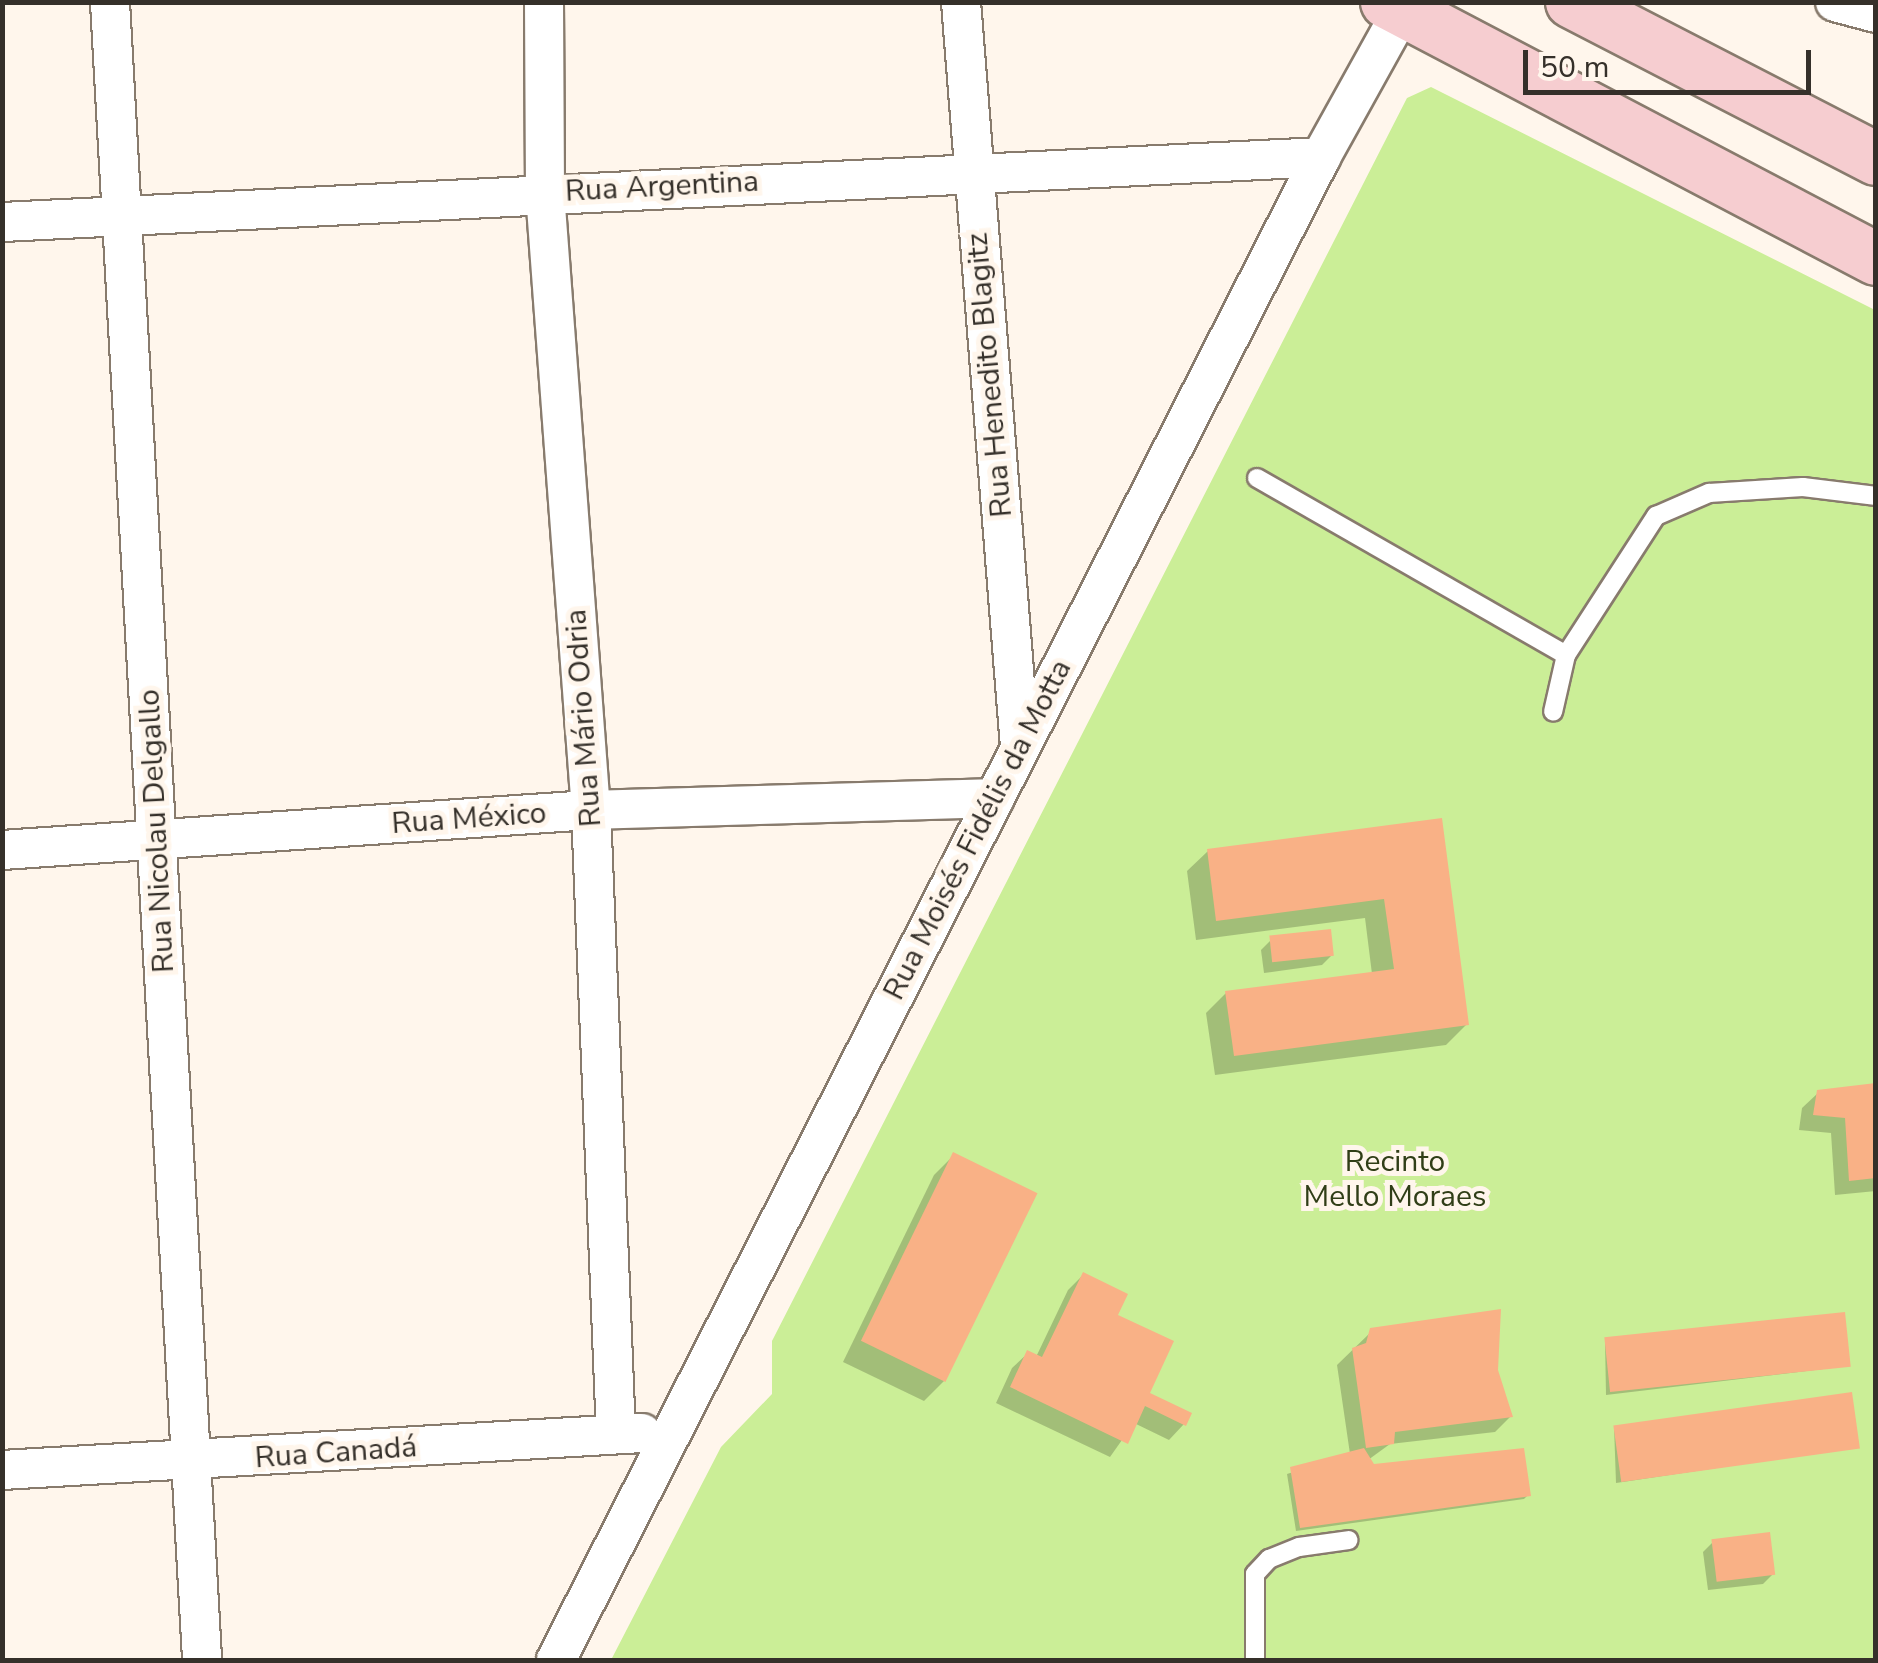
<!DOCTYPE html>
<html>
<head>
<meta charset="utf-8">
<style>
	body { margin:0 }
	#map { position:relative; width:1878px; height:1663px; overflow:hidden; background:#fff6ec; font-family:"Nunito Sans",sans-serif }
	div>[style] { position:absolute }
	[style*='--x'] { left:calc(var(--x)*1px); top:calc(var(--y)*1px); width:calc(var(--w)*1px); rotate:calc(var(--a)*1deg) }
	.green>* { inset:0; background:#cbee97 }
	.shadow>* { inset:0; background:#0003 }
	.building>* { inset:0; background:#f9b186; transform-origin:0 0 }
	.roads { filter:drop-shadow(2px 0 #887b6d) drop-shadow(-2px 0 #887b6d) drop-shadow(0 2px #887b6d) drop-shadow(0 -2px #887b6d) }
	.lane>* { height:18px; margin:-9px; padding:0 9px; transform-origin:9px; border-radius:9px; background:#fff }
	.street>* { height:38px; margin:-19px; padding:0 19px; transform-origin:19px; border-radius:19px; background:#fff }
	.secondary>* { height:52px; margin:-26px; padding:0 26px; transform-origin:26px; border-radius:26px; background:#f6cdd0 }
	span { translate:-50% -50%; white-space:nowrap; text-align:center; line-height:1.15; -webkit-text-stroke:10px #fff6ec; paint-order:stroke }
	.street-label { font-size:30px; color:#35302a }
	.park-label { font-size:30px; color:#303e17 }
	.frame { position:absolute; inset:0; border:5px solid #35302a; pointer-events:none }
	.scale { position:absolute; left:1523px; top:50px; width:288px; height:45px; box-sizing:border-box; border:5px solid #35302a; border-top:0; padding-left:12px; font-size:30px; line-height:35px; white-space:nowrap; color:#35302a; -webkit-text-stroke:8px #fff6ec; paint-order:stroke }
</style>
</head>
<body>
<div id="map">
	<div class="green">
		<i style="clip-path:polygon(1431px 87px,1875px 310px,1875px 1660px,611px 1660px,721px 1447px,772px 1394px,772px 1341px,1407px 98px)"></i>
	</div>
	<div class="shadow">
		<i style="clip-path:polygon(1439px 821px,1466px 1025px,1446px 1045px,1215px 1075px,1206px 1013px,1226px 993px,1372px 974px,1365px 918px,1196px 940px,1187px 871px,1208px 851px)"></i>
		<i style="clip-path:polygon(1271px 940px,1332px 955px,1322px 965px,1264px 973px,1261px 950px)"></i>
		<i style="clip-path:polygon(1876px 1086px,1876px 1191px,1835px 1195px,1831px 1133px,1799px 1130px,1802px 1108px,1818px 1093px)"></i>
		<i style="clip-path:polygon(954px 1155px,944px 1381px,924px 1401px,843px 1362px,934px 1175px)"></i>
		<i style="clip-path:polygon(1083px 1275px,1115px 1316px,1147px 1394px,1184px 1424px,1169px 1440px,1134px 1423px,1110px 1457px,996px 1403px,1012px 1368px,1028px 1353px,1036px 1357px,1068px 1290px)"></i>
		<i style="clip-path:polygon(1372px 1331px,1496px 1371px,1510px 1417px,1495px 1432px,1390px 1444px,1368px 1460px,1373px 1467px,1528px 1495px,1524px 1499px,1296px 1531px,1287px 1474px,1350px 1454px,1337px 1365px)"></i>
		<i style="clip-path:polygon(1605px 1340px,1848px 1366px,1606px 1395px)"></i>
		<i style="clip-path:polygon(1614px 1426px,1858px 1447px,1616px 1483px)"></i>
		<i style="clip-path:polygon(1713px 1542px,1773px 1574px,1763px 1584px,1708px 1590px,1703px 1552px)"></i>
	</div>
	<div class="building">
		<i style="clip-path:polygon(1442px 818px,1469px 1025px,1234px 1056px,1225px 991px,1394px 969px,1384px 899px,1216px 921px,1207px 849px)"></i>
		<i style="left:1331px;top:929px;width:27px;height:62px;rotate:84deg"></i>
		<i style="clip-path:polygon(1876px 1083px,1876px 1178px,1849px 1181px,1845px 1118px,1813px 1115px,1817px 1090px)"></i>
		<i style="left:953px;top:1152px;width:94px;height:210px;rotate:26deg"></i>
		<i style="clip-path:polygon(1083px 1272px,1128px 1294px,1118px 1315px,1174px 1341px,1150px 1393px,1192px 1413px,1186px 1426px,1145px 1406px,1128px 1444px,1010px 1387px,1027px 1350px,1042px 1357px)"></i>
		<i style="clip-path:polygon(1501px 1309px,1498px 1370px,1513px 1417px,1395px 1432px,1394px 1444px,1366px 1448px,1352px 1348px,1366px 1343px,1370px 1328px)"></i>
		<i style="left:1845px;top:1312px;width:55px;height:242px;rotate:84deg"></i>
		<i style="left:1852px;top:1392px;width:57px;height:241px;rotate:82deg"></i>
		<i style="clip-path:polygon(1364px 1448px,1374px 1464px,1524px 1448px,1531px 1496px,1300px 1528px,1290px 1467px)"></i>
		<i style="left:1770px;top:1532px;width:43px;height:59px;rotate:83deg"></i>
	</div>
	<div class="roads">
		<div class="lane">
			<i style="--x:1257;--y:478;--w:356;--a:29.8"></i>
			<i style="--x:1566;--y:655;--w:58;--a:102.8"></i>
			<i style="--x:1566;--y:655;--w:166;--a:-57.1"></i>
			<i style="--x:1656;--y:516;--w:58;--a:-23.5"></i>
			<i style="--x:1709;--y:493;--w:94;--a:-3.7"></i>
			<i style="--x:1803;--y:487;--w:74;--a:7"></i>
			<i style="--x:1255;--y:1660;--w:86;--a:-90"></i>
			<i style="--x:1255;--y:1574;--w:21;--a:-47"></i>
			<i style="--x:1269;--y:1559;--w:32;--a:-22"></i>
			<i style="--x:1299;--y:1547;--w:50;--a:-8"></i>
		</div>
		<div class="street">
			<i style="--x:110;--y:2;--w:1661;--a:86.82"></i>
			<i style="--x:544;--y:2;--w:191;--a:89.7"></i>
			<i style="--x:545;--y:193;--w:619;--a:85.74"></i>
			<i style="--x:591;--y:810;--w:625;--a:87.71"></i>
			<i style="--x:961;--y:2;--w:746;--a:85.47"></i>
			<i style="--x:1835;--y:2;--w:42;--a:15"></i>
			<i style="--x:2;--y:222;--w:1321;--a:-2.82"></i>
			<i style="--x:2;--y:850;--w:590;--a:-3.89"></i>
			<i style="--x:591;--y:810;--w:404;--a:-1.7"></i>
			<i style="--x:2;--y:1470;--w:641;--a:-3.31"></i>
			<i style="--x:556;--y:1660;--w:1686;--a:-63.02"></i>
			<i style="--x:1321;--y:157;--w:177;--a:-61"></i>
		</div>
		<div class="secondary">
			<i style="--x:1387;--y:2;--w:552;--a:27.72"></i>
			<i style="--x:1572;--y:2;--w:342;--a:27.3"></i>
		</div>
	</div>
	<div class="street-label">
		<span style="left:662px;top:187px;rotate:-3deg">Rua Argentina</span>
		<span style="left:990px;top:375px;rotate:-95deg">Rua Henedito Blagitz</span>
		<span style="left:584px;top:718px;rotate:-94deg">Rua Mário Odria</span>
		<span style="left:469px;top:819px;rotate:-4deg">Rua México</span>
		<span style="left:978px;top:830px;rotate:-63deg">Rua Moisés Fidélis da Motta</span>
		<span style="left:157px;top:831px;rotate:-93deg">Rua Nicolau Delgallo</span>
		<span style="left:336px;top:1453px;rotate:-4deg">Rua Canadá</span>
	</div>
	<div class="park-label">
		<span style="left:1395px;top:1179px">Recinto<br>Mello Moraes</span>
	</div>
	<div class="frame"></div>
	<div class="scale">50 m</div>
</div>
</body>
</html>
